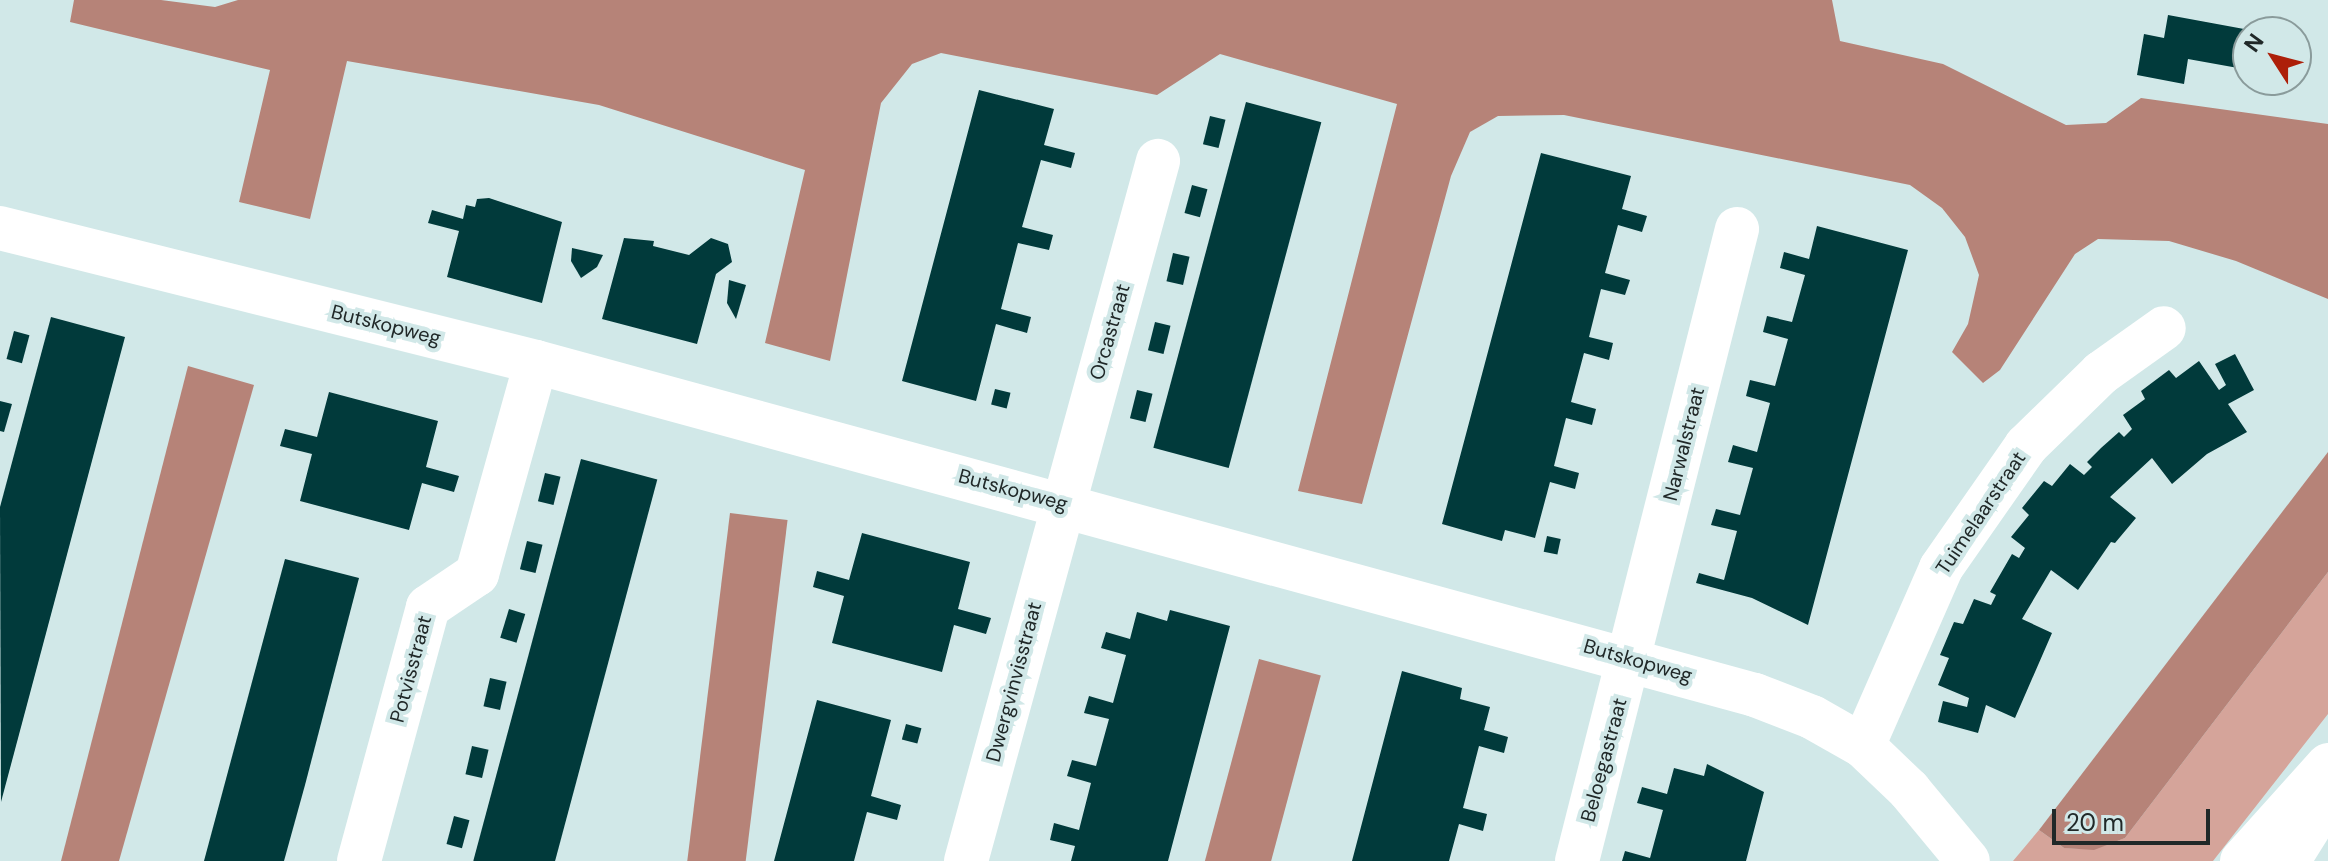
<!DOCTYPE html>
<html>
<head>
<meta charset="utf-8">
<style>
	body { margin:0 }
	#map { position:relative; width:2328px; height:861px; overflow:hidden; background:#d1e8e8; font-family:"DM Sans",sans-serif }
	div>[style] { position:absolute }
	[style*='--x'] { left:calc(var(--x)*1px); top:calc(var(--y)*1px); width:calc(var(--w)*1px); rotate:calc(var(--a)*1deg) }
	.green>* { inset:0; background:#d5a49a }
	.water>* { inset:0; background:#b68378; transform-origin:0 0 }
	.building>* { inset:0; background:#013a3b; transform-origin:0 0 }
	.minor>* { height:44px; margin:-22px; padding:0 22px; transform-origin:22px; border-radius:22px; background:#fff }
	.tertiary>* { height:44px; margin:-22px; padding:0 22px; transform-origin:22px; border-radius:22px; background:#fff }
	span { translate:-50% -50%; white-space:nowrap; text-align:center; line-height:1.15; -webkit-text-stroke:8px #d1e8e8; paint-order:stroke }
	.street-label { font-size:20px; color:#202828 }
	.north { position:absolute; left:2232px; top:16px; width:80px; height:80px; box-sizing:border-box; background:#d1e8e8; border:2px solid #8a9b9b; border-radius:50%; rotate:306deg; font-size:22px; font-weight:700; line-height:32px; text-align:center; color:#202828 }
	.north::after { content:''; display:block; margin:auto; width:28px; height:36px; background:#ad1f09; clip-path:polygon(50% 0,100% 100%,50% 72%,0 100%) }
	.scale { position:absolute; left:2052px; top:809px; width:158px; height:36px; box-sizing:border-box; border:4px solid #202828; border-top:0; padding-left:10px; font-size:24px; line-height:28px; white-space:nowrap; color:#202828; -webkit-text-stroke:6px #d1e8e8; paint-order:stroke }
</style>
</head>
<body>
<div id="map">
	<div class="green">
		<i style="clip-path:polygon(2328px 572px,2328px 714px,2213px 861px,2013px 861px,2039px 830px,2064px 848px,2094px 849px,2125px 838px)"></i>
	</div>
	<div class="water">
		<i style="clip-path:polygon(74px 0,161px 0,215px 7px,238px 0,1832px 0,1840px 41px,1943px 64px,2066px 125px,2106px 123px,2141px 98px,2328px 124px,2328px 299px,2236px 261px,2169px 241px,2098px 239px,2075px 254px,2000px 370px,1983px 383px,1952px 352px,1968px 324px,1979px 275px,1965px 237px,1942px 208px,1910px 185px,1564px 115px,1498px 116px,1470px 132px,1451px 176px,1362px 504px,1298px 491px,1397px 104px,1220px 54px,1157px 95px,941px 53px,912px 64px,881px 103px,830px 361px,765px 343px,805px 170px,599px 105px,347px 61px,310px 219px,239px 202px,270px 70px,70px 22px)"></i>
		<i style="clip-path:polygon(188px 366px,254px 385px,119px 861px,61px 861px)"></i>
		<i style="clip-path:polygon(2328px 452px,2328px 572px,2125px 838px,2094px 850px,2064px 848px,2039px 830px)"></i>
		<i style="left:730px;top:513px;width:58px;height:361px;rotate:7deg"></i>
		<i style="left:1259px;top:659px;width:64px;height:209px;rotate:15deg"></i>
	</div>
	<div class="building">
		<i style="clip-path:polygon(2168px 15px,2244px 29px,2238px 68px,2188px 59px,2184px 84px,2137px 75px,2144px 34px,2164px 38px)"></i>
		<i style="clip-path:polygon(979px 90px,1054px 109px,1044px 145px,1075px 153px,1071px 168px,1041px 160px,1022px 227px,1053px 235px,1049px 250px,1018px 243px,1001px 309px,1031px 317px,1027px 333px,996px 324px,976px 401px,902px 381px)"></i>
		<i style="left:1246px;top:102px;width:78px;height:358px;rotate:15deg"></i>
		<i style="left:1210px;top:116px;width:16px;height:29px;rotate:14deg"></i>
		<i style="clip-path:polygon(1541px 153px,1631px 176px,1622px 209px,1647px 216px,1642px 232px,1618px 225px,1605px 273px,1630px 280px,1625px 295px,1601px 289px,1589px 337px,1613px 343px,1609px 360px,1584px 353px,1571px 402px,1596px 409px,1592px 425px,1566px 418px,1554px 466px,1579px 473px,1575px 489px,1550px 482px,1535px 538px,1505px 530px,1502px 541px,1442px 524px)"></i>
		<i style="left:1192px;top:185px;width:16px;height:29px;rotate:15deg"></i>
		<i style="clip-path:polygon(489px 198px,562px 222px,542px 303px,447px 277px,459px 231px,428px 223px,432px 210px,463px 219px,466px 205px,475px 207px,477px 199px)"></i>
		<i style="clip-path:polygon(1817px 226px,1908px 250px,1808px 625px,1752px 598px,1696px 583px,1699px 573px,1724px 580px,1737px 531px,1711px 525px,1716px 509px,1740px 515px,1753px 468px,1728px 462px,1733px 445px,1757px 452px,1770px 403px,1746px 396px,1750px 380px,1775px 386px,1788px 339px,1763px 332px,1767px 316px,1792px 322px,1805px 275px,1780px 268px,1784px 252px,1809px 259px)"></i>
		<i style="clip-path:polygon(624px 238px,654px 241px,653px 246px,689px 255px,711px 238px,728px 244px,732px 262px,716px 274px,697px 344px,602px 319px)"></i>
		<i style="clip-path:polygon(572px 248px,603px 255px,597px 267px,581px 278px,571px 261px)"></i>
		<i style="left:1173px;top:253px;width:17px;height:29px;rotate:13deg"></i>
		<i style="clip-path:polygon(729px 280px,746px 285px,736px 319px,727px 303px)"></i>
		<i style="clip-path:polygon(51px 317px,125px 337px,1px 802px,0 507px)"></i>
		<i style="left:1155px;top:322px;width:16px;height:29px;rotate:14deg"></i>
		<i style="left:14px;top:331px;width:16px;height:29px;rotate:15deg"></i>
		<i style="clip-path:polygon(2235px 354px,2254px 390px,2228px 404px,2247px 432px,2207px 454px,2172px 484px,2152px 458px,2110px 497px,2136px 518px,2115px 543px,2111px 542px,2078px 590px,2051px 570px,2022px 619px,2052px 633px,2015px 718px,1986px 705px,1978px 733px,1938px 722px,1943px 701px,1967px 707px,1969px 698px,1938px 685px,1949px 658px,1940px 655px,1954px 622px,1963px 624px,1974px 599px,1991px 605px,1996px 595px,1990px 592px,2012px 554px,2019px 558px,2025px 548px,2011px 537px,2029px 515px,2022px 508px,2044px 481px,2052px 486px,2070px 464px,2084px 475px,2092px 467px,2087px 462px,2101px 448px,2119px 432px,2124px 437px,2132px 429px,2123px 415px,2145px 399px,2141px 391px,2169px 370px,2176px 378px,2199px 361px,2219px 390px,2226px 385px,2215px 364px)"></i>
		<i style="left:995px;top:389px;width:16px;height:16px;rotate:14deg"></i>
		<i style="left:1137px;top:390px;width:16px;height:29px;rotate:14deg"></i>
		<i style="clip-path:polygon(329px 392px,438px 421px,426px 467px,459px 476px,454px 492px,422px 483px,409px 530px,300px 501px,312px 454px,280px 446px,285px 429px,317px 437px)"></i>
		<i style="clip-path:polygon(0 401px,12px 404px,4px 432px,0 431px)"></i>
		<i style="left:581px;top:459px;width:79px;height:416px;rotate:15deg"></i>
		<i style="left:545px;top:473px;width:16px;height:29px;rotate:14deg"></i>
		<i style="clip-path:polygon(862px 533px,970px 562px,958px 609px,991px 618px,986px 634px,954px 625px,942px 672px,832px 643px,844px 596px,813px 587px,817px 571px,849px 580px)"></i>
		<i style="left:1547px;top:536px;width:14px;height:16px;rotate:12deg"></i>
		<i style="left:527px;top:541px;width:16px;height:29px;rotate:14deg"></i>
		<i style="clip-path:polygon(285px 559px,359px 578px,305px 785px,284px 861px,204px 861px)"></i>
		<i style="left:509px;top:609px;width:17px;height:30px;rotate:17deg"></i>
		<i style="clip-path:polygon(1170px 610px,1230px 626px,1168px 861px,1071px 861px,1075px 846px,1050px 840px,1054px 823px,1079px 830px,1091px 783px,1067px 776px,1072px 760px,1096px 766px,1109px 719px,1084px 713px,1089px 696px,1113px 703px,1126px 655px,1101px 648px,1106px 632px,1130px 639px,1137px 612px,1167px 621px)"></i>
		<i style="clip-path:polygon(1402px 671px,1462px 688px,1460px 699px,1490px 707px,1484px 730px,1508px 737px,1504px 753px,1479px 746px,1463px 808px,1487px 814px,1483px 831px,1459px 824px,1449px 861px,1352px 861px)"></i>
		<i style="left:490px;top:678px;width:17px;height:29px;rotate:13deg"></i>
		<i style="clip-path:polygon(817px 700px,891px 720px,871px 796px,901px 805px,897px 820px,867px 812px,854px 861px,774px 861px)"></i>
		<i style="left:906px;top:724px;width:16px;height:16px;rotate:15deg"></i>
		<i style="left:472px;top:746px;width:17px;height:29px;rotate:13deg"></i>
		<i style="clip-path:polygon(1707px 764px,1764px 792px,1746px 861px,1622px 861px,1625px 851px,1650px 858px,1663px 810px,1637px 803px,1642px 787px,1667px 794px,1674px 768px,1704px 776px)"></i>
		<i style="left:454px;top:816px;width:16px;height:29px;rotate:15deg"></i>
	</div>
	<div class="minor">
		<i style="--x:0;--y:228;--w:552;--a:14.04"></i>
		<i style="--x:536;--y:362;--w:1264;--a:15.28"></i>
		<i style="--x:1755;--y:695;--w:61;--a:21.1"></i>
		<i style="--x:1812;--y:717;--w:59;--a:29.6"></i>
		<i style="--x:1863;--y:746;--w:64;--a:43.7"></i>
		<i style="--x:1909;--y:790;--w:92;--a:50.3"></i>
		<i style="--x:1863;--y:746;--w:194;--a:-66.3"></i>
		<i style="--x:1941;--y:568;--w:149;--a:-55.1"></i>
		<i style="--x:2026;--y:446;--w:105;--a:-44.2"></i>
		<i style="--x:2101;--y:373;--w:77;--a:-35.5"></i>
		<i style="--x:359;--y:861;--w:263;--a:-74.8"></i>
		<i style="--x:428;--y:607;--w:59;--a:-34"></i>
		<i style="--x:477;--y:574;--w:220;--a:-74.4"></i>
		<i style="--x:966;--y:861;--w:726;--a:-74.66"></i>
		<i style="--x:1577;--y:861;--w:652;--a:-75.79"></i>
	</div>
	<div class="tertiary">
		<i style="--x:2242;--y:861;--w:129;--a:-48.1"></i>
		<i style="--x:2288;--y:861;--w:75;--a:-58"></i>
	</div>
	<div class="street-label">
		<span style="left:386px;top:325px;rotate:14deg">Butskopweg</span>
		<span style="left:1110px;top:332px;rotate:-74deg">Orcastraat</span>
		<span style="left:1684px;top:444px;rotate:-76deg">Narwalstraat</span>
		<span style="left:1013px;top:490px;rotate:15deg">Butskopweg</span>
		<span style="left:1981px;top:513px;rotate:-56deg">Tuimelaarstraat</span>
		<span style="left:1638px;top:661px;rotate:16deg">Butskopweg</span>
		<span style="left:411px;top:669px;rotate:-75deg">Potvisstraat</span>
		<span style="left:1014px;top:682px;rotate:-75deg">Dwergvinvisstraat</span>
		<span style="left:1604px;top:760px;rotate:-75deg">Beloegastraat</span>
	</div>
	<div class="north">N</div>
	<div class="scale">20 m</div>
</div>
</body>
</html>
